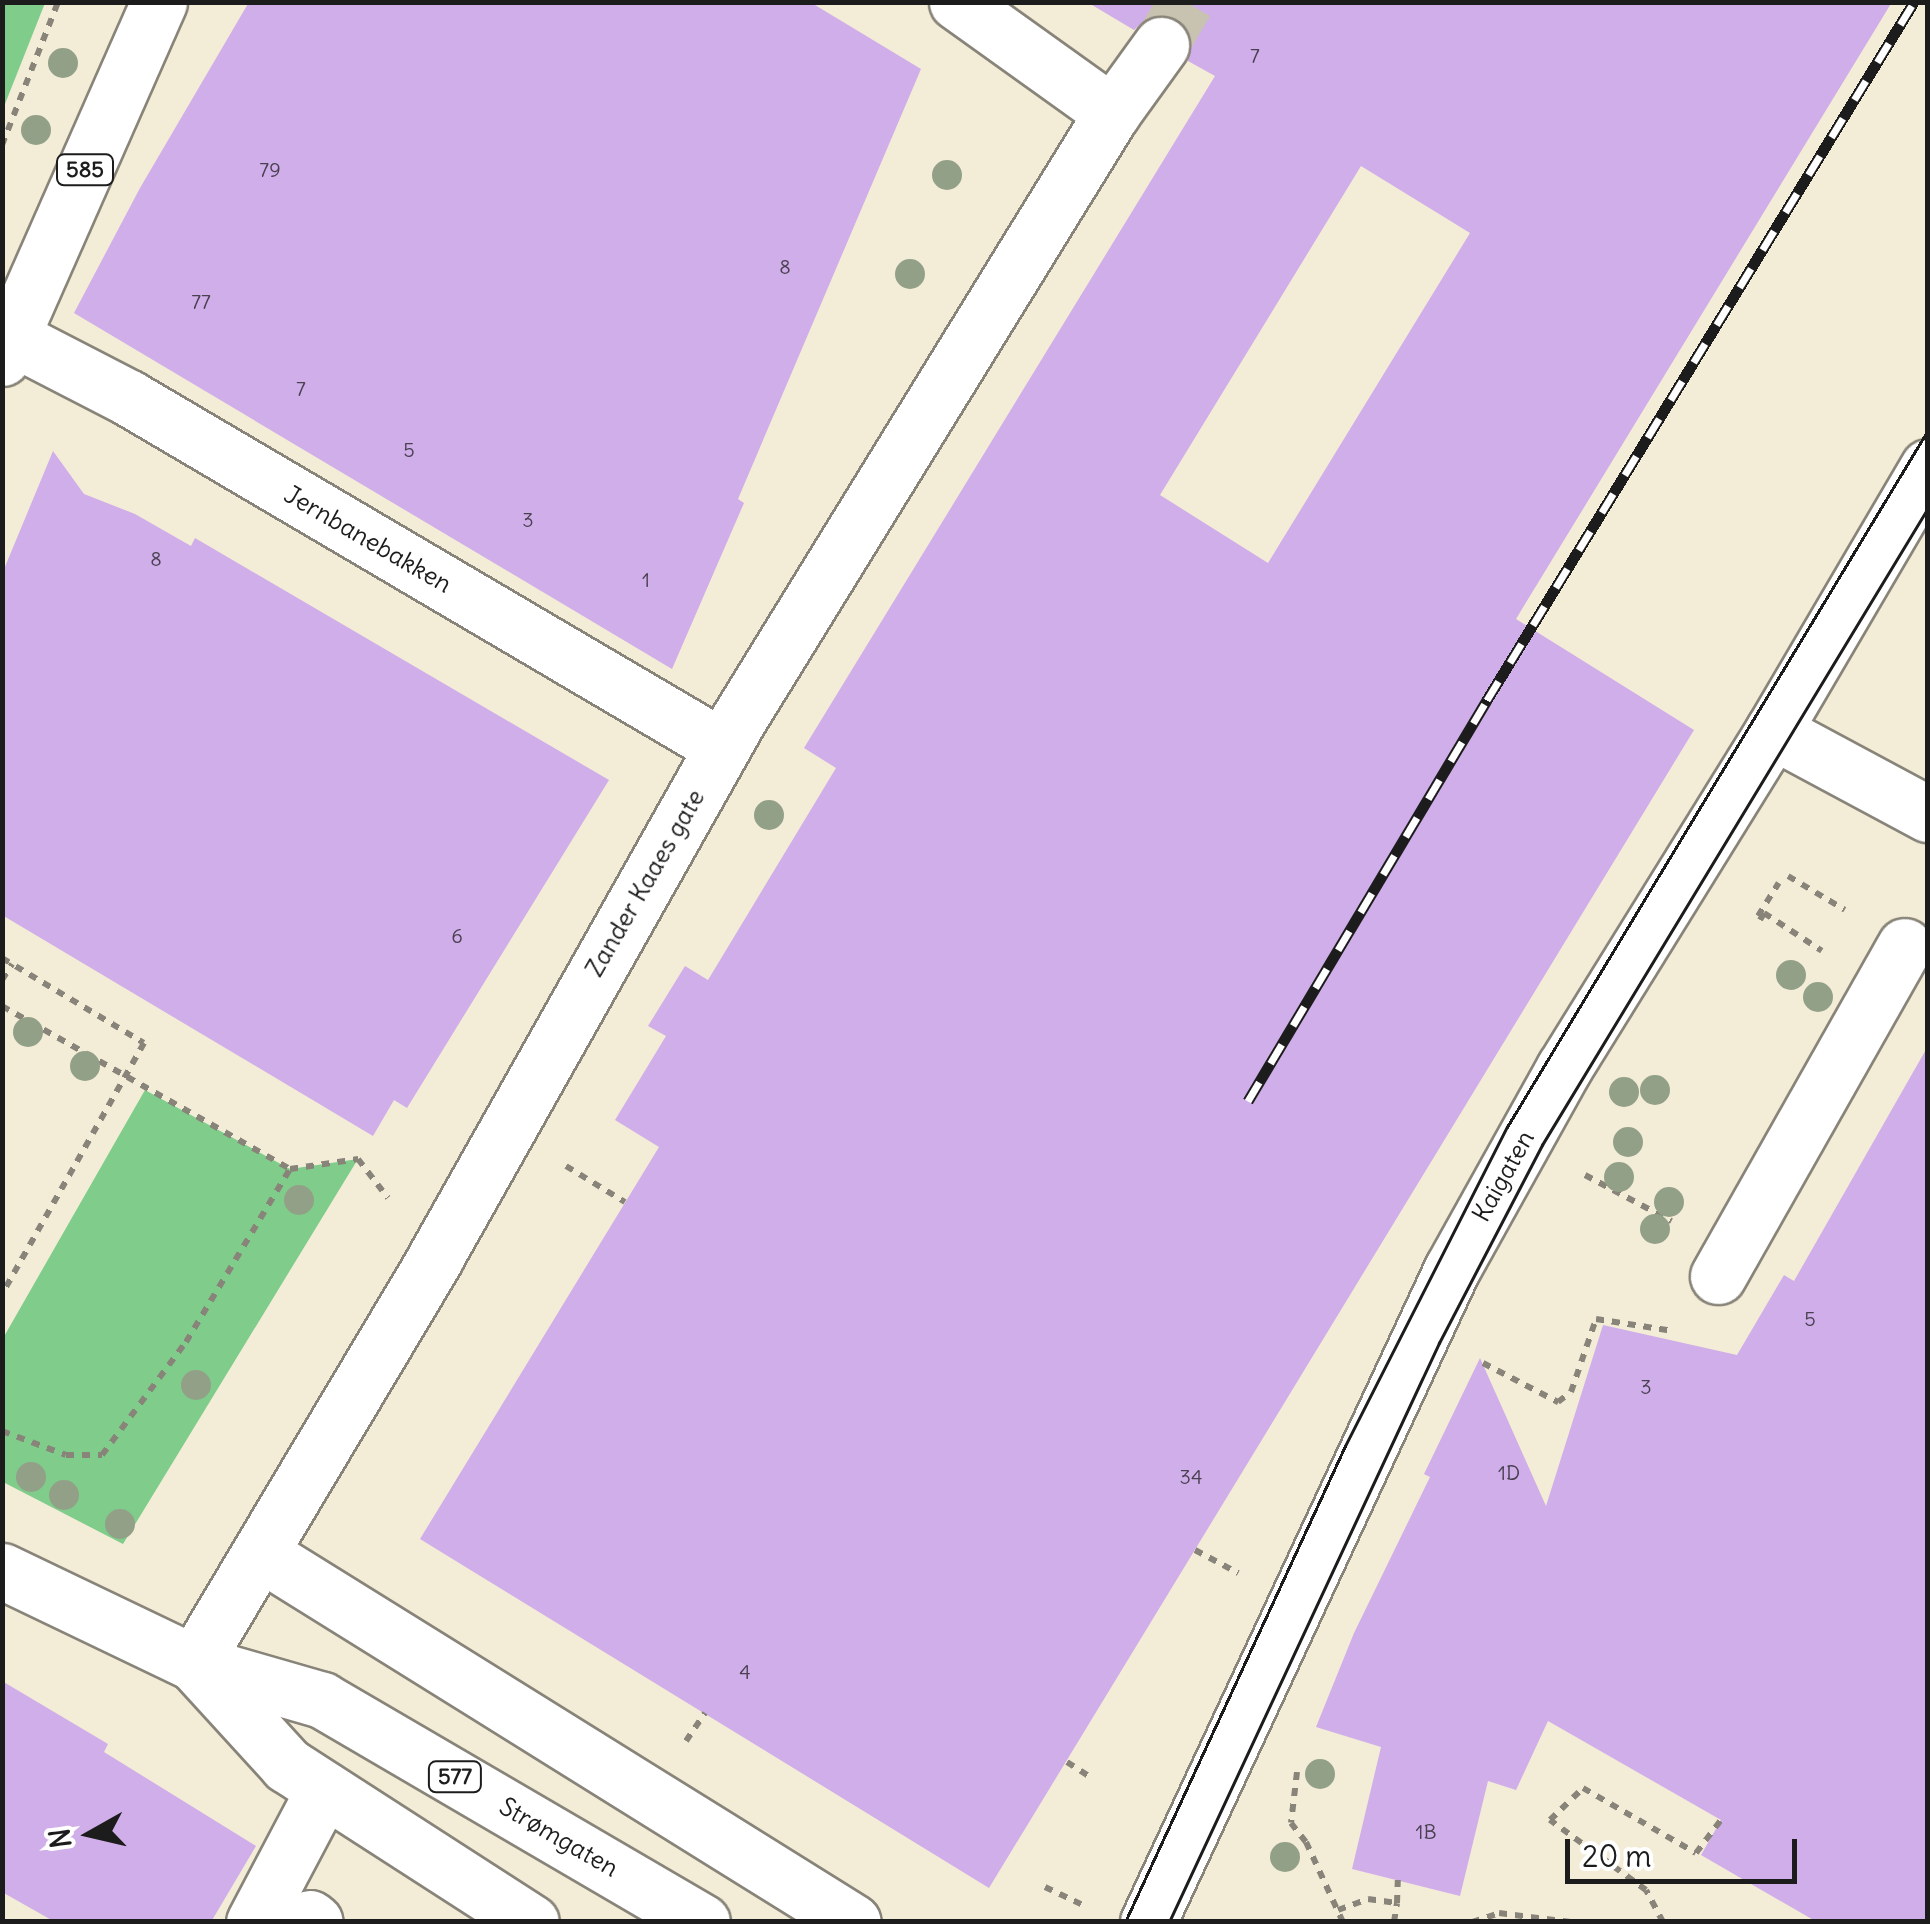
<!DOCTYPE html>
<html>
<head>
<meta charset="utf-8">
<style>
	body { margin:0 }
	#map { position:relative; width:1930px; height:1924px; overflow:hidden; background:#f3ecd6; font-family:Delius,sans-serif }
	div>[style] { position:absolute }
	[style*='--x'] { left:calc(var(--x)*1px); top:calc(var(--y)*1px); width:calc(var(--w)*1px); rotate:calc(var(--a)*1deg) }
	.green>* { inset:0; background:#7fcc8b }
	.building>* { inset:0; background:#d0aeea }
	.minor-tunnel>* { height:55px; margin-top:-27.5px; transform-origin:0; background:repeating-linear-gradient(90deg,#c8c2b1 0 55px,transparent 0 83px) }
	.path>* { height:6px; margin-top:-3px; transform-origin:0; background:repeating-linear-gradient(90deg,#888479 0 8px,transparent 0 16px) }
	.roads { filter:drop-shadow(2px 0 #888479) drop-shadow(-2px 0 #888479) drop-shadow(0 2px #888479) drop-shadow(0 -2px #888479) }
	.minor>* { height:55px; margin:-27.5px; padding:0 27.5px; transform-origin:27.5px; border-radius:27.5px; background:#fff }
	.major>* { height:55px; margin:-27.5px; padding:0 27.5px; transform-origin:27.5px; border-radius:27.5px; background:#fff }
	.tram>* { height:2.5px; margin:-1.25px; padding:0 1.25px; transform-origin:1.25px; border-radius:1.25px; background:#1c1c1c }
	.rail>* { height:11px; margin-top:-5.5px; transform-origin:0; background:repeating-linear-gradient(90deg,#fff 0 22px,#1c1c1c 0 44px); box-sizing:border-box; border-block:2px solid #1c1c1c }
	.trees>* { width:30px; height:30px; margin:-15px; border-radius:50%; background:#93a088 }
	span { translate:-50% -50%; white-space:nowrap; text-align:center; line-height:1.15; -webkit-text-stroke:9px #fff; paint-order:stroke }
	.number-label { font-size:20px; color:#494050 }
	.number-label span { -webkit-text-stroke-width:0 }
	.shield-label span { padding:2px 8px; background:#fff; border:2px solid; border-radius:8px; -webkit-text-stroke-width:0 }
	.shield-label { font-size:22px; color:#1c1c1c; font-weight:700 }
	.street-label { font-size:25px; color:#1c1c1c }
	.frame { position:absolute; inset:0; border:5px solid #1c1c1c; pointer-events:none }
	.north { position:absolute; left:40px; top:1784px; width:100px; height:100px; -webkit-text-stroke:8px #fff; paint-order:stroke; rotate:262deg; font-size:28px; font-weight:700; line-height:40px; text-align:center; color:#1c1c1c }
	.north::after { content:''; display:block; margin:auto; width:35px; height:45px; background:#1c1c1c; clip-path:polygon(50% 0,100% 100%,50% 72%,0 100%) }
	.scale { position:absolute; left:1565px; top:1839px; width:232px; height:45px; box-sizing:border-box; border:5px solid #1c1c1c; border-top:0; padding-left:12px; font-size:30px; line-height:35px; white-space:nowrap; color:#1c1c1c; -webkit-text-stroke:8px #fff; paint-order:stroke }
</style>
</head>
<body>
<div id="map">
	<div class="green">
		<i style="clip-path:polygon(3px 2px,45px 3px,3px 109px,2px 3px)"></i>
		<i style="clip-path:polygon(145px 1090px,290px 1169px,358px 1159px,123px 1544px,3px 1482px,2px 1340px)"></i>
	</div>
	<div class="building">
		<i style="clip-path:polygon(249px 2px,810px 2px,921px 69px,738px 499px,744px 503px,672px 669px,74px 313px,140px 188px)"></i>
		<i style="clip-path:polygon(evenodd,1087px 2px,1892px 2px,1516px 619px,1694px 730px,989px 1888px,420px 1539px,659px 1147px,615px 1120px,666px 1036px,648px 1026px,685px 966px,708px 980px,836px 768px,804px 748px,1215px 76px,1188px 61px,1190px 33px,1178px 19px,1165px 14px,1149px 16px,1134px 30px,1087px 2px,1361px 166px,1470px 233px,1268px 563px,1160px 495px,1361px 166px)"></i>
		<i style="clip-path:polygon(53px 451px,84px 494px,135px 514px,191px 546px,195px 538px,609px 780px,407px 1108px,394px 1100px,373px 1136px,2px 915px,2px 574px)"></i>
		<i style="clip-path:polygon(1928px 1046px,1928px 1922px,1817px 1922px,1701px 1855px,1721px 1820px,1548px 1721px,1516px 1790px,1488px 1781px,1460px 1896px,1352px 1869px,1381px 1747px,1316px 1727px,1354px 1633px,1430px 1477px,1424px 1474px,1480px 1358px,1546px 1506px,1603px 1325px,1737px 1355px,1784px 1275px,1794px 1281px)"></i>
		<i style="clip-path:polygon(2px 1681px,108px 1744px,104px 1752px,256px 1846px,211px 1922px,55px 1922px,2px 1892px)"></i>
	</div>
	<div class="minor-tunnel">
		<i style="--x:1161;--y:45;--w:50;--a:-59.8"></i>
	</div>
	<div class="path">
		<i style="--x:2;--y:145;--w:154;--a:-68.6"></i>
		<i style="--x:1788;--y:876;--w:66;--a:30.8"></i>
		<i style="--x:1758;--y:916;--w:39;--a:-58"></i>
		<i style="--x:1760;--y:920;--w:8;--a:-60"></i>
		<i style="--x:1764;--y:913;--w:69;--a:33.2"></i>
		<i style="--x:2;--y:958;--w:165;--a:30.9"></i>
		<i style="--x:144;--y:1043;--w:288;--a:119.5"></i>
		<i style="--x:2;--y:980;--w:19;--a:-58"></i>
		<i style="--x:2;--y:1006;--w:331;--a:29.5"></i>
		<i style="--x:290;--y:1169;--w:69;--a:-8.4"></i>
		<i style="--x:358;--y:1159;--w:49;--a:52.4"></i>
		<i style="--x:566;--y:1166;--w:69;--a:31.4"></i>
		<i style="--x:1585;--y:1175;--w:98;--a:28.1"></i>
		<i style="--x:1483;--y:1363;--w:85;--a:27.5"></i>
		<i style="--x:1558;--y:1402;--w:16;--a:-38"></i>
		<i style="--x:1571;--y:1392;--w:77;--a:-71.1"></i>
		<i style="--x:1596;--y:1319;--w:78;--a:8.9"></i>
		<i style="--x:2;--y:1431;--w:68;--a:20.6"></i>
		<i style="--x:66;--y:1455;--w:36;--a:0"></i>
		<i style="--x:102;--y:1455;--w:141;--a:-53.4"></i>
		<i style="--x:186;--y:1342;--w:202;--a:-59"></i>
		<i style="--x:1195;--y:1550;--w:49;--a:28.1"></i>
		<i style="--x:686;--y:1741;--w:34;--a:-56"></i>
		<i style="--x:1067;--y:1762;--w:31;--a:33"></i>
		<i style="--x:1297;--y:1772;--w:51;--a:96.7"></i>
		<i style="--x:1291;--y:1823;--w:24;--a:52"></i>
		<i style="--x:1306;--y:1842;--w:88;--a:65.2"></i>
		<i style="--x:1045;--y:1887;--w:44;--a:25.4"></i>
		<i style="--x:1338;--y:1910;--w:32;--a:-20"></i>
		<i style="--x:1368;--y:1899;--w:29;--a:8"></i>
		<i style="--x:1397;--y:1903;--w:23;--a:-88"></i>
		<i style="--x:1394;--y:1922;--w:19;--a:-81"></i>
		<i style="--x:1472;--y:1922;--w:28;--a:-18"></i>
		<i style="--x:1499;--y:1913;--w:72;--a:7.2"></i>
		<i style="--x:1663;--y:1922;--w:36;--a:-118"></i>
		<i style="--x:1646;--y:1890;--w:119;--a:-143.9"></i>
		<i style="--x:1550;--y:1820;--w:46;--a:-44.1"></i>
		<i style="--x:1583;--y:1788;--w:130;--a:29.9"></i>
		<i style="--x:1696;--y:1853;--w:41;--a:-52.9"></i>
	</div>
	<div class="roads">
		<div class="minor">
			<i style="--x:957;--y:2;--w:191;--a:35.6"></i>
			<i style="--x:11;--y:337;--w:133;--a:27.3"></i>
			<i style="--x:129;--y:398;--w:688;--a:30.48"></i>
			<i style="--x:1773;--y:731;--w:176;--a:28.2"></i>
			<i style="--x:1718;--y:1276;--w:379;--a:-60.5"></i>
			<i style="--x:260;--y:1553;--w:698;--a:31.89"></i>
			<i style="--x:194;--y:1663;--w:471;--a:-59.2"></i>
			<i style="--x:435;--y:1258;--w:617;--a:-60.61"></i>
			<i style="--x:738;--y:720;--w:713;--a:-58.36"></i>
			<i style="--x:1112;--y:113;--w:84;--a:-54.2"></i>
			<i style="--x:310;--y:1918;--w:6;--a:39"></i>
			<i style="--x:254;--y:1922;--w:150;--a:-62.2"></i>
		</div>
		<div class="major">
			<i style="--x:2;--y:358;--w:389;--a:-66.2"></i>
			<i style="--x:2;--y:1571;--w:213;--a:25.6"></i>
			<i style="--x:194;--y:1663;--w:133;--a:16.1"></i>
			<i style="--x:322;--y:1700;--w:440;--a:30.3"></i>
			<i style="--x:194;--y:1663;--w:138;--a:47.6"></i>
			<i style="--x:287;--y:1765;--w:290;--a:32.8"></i>
			<i style="--x:1148;--y:1922;--w:720;--a:-65.04"></i>
			<i style="--x:1452;--y:1269;--w:230;--a:-60.9"></i>
			<i style="--x:1564;--y:1068;--w:397;--a:-58.2"></i>
			<i style="--x:1773;--y:731;--w:306;--a:-59.6"></i>
		</div>
	</div>
	<div class="tram">
		<i style="--x:1125;--y:1922;--w:524;--a:-65.19"></i>
		<i style="--x:1345;--y:1446;--w:358;--a:-63.1"></i>
		<i style="--x:1507;--y:1127;--w:814;--a:-58.87"></i>
		<i style="--x:1169;--y:1922;--w:639;--a:-65"></i>
		<i style="--x:1439;--y:1343;--w:223;--a:-62.5"></i>
		<i style="--x:1542;--y:1145;--w:745;--a:-58.79"></i>
	</div>
	<div class="rail">
		<i style="--x:1248;--y:1101;--w:467;--a:-59.2"></i>
		<i style="--x:1487;--y:700;--w:818;--a:-58.54"></i>
	</div>
	<div class="trees">
		<i style="left:63px;top:63px"></i>
		<i style="left:36px;top:130px"></i>
		<i style="left:947px;top:175px"></i>
		<i style="left:910px;top:274px"></i>
		<i style="left:769px;top:815px"></i>
		<i style="left:1791px;top:975px"></i>
		<i style="left:1818px;top:997px"></i>
		<i style="left:28px;top:1032px"></i>
		<i style="left:85px;top:1066px"></i>
		<i style="left:1655px;top:1090px"></i>
		<i style="left:1624px;top:1092px"></i>
		<i style="left:1628px;top:1142px"></i>
		<i style="left:1619px;top:1177px"></i>
		<i style="left:299px;top:1200px"></i>
		<i style="left:1669px;top:1202px"></i>
		<i style="left:1655px;top:1229px"></i>
		<i style="left:196px;top:1385px"></i>
		<i style="left:31px;top:1477px"></i>
		<i style="left:64px;top:1495px"></i>
		<i style="left:120px;top:1524px"></i>
		<i style="left:1320px;top:1774px"></i>
		<i style="left:1285px;top:1857px"></i>
	</div>
	<div class="number-label">
		<span style="left:1255px;top:55px">7</span>
		<span style="left:270px;top:169px">79</span>
		<span style="left:785px;top:266px">8</span>
		<span style="left:201px;top:301px">77</span>
		<span style="left:301px;top:388px">7</span>
		<span style="left:409px;top:449px">5</span>
		<span style="left:528px;top:519px">3</span>
		<span style="left:156px;top:558px">8</span>
		<span style="left:646px;top:579px">1</span>
		<span style="left:457px;top:935px">6</span>
		<span style="left:1810px;top:1318px">5</span>
		<span style="left:1646px;top:1386px">3</span>
		<span style="left:1509px;top:1472px">1D</span>
		<span style="left:1191px;top:1476px">34</span>
		<span style="left:745px;top:1671px">4</span>
		<span style="left:1426px;top:1831px">1B</span>
	</div>
	<div class="shield-label">
		<span style="left:85px;top:170px">585</span>
		<span style="left:455px;top:1777px">577</span>
	</div>
	<div class="street-label">
		<span style="left:368px;top:539px;rotate:30deg">Jernbanebakken</span>
		<span style="left:645px;top:883px;rotate:-60deg">Zander Kaaes gate</span>
		<span style="left:1503px;top:1176px;rotate:-61deg">Kaigaten</span>
		<span style="left:559px;top:1837px;rotate:30deg">Strømgaten</span>
	</div>
	<div class="frame"></div>
	<div class="north">N</div>
	<div class="scale">20 m</div>
</div>
</body>
</html>
